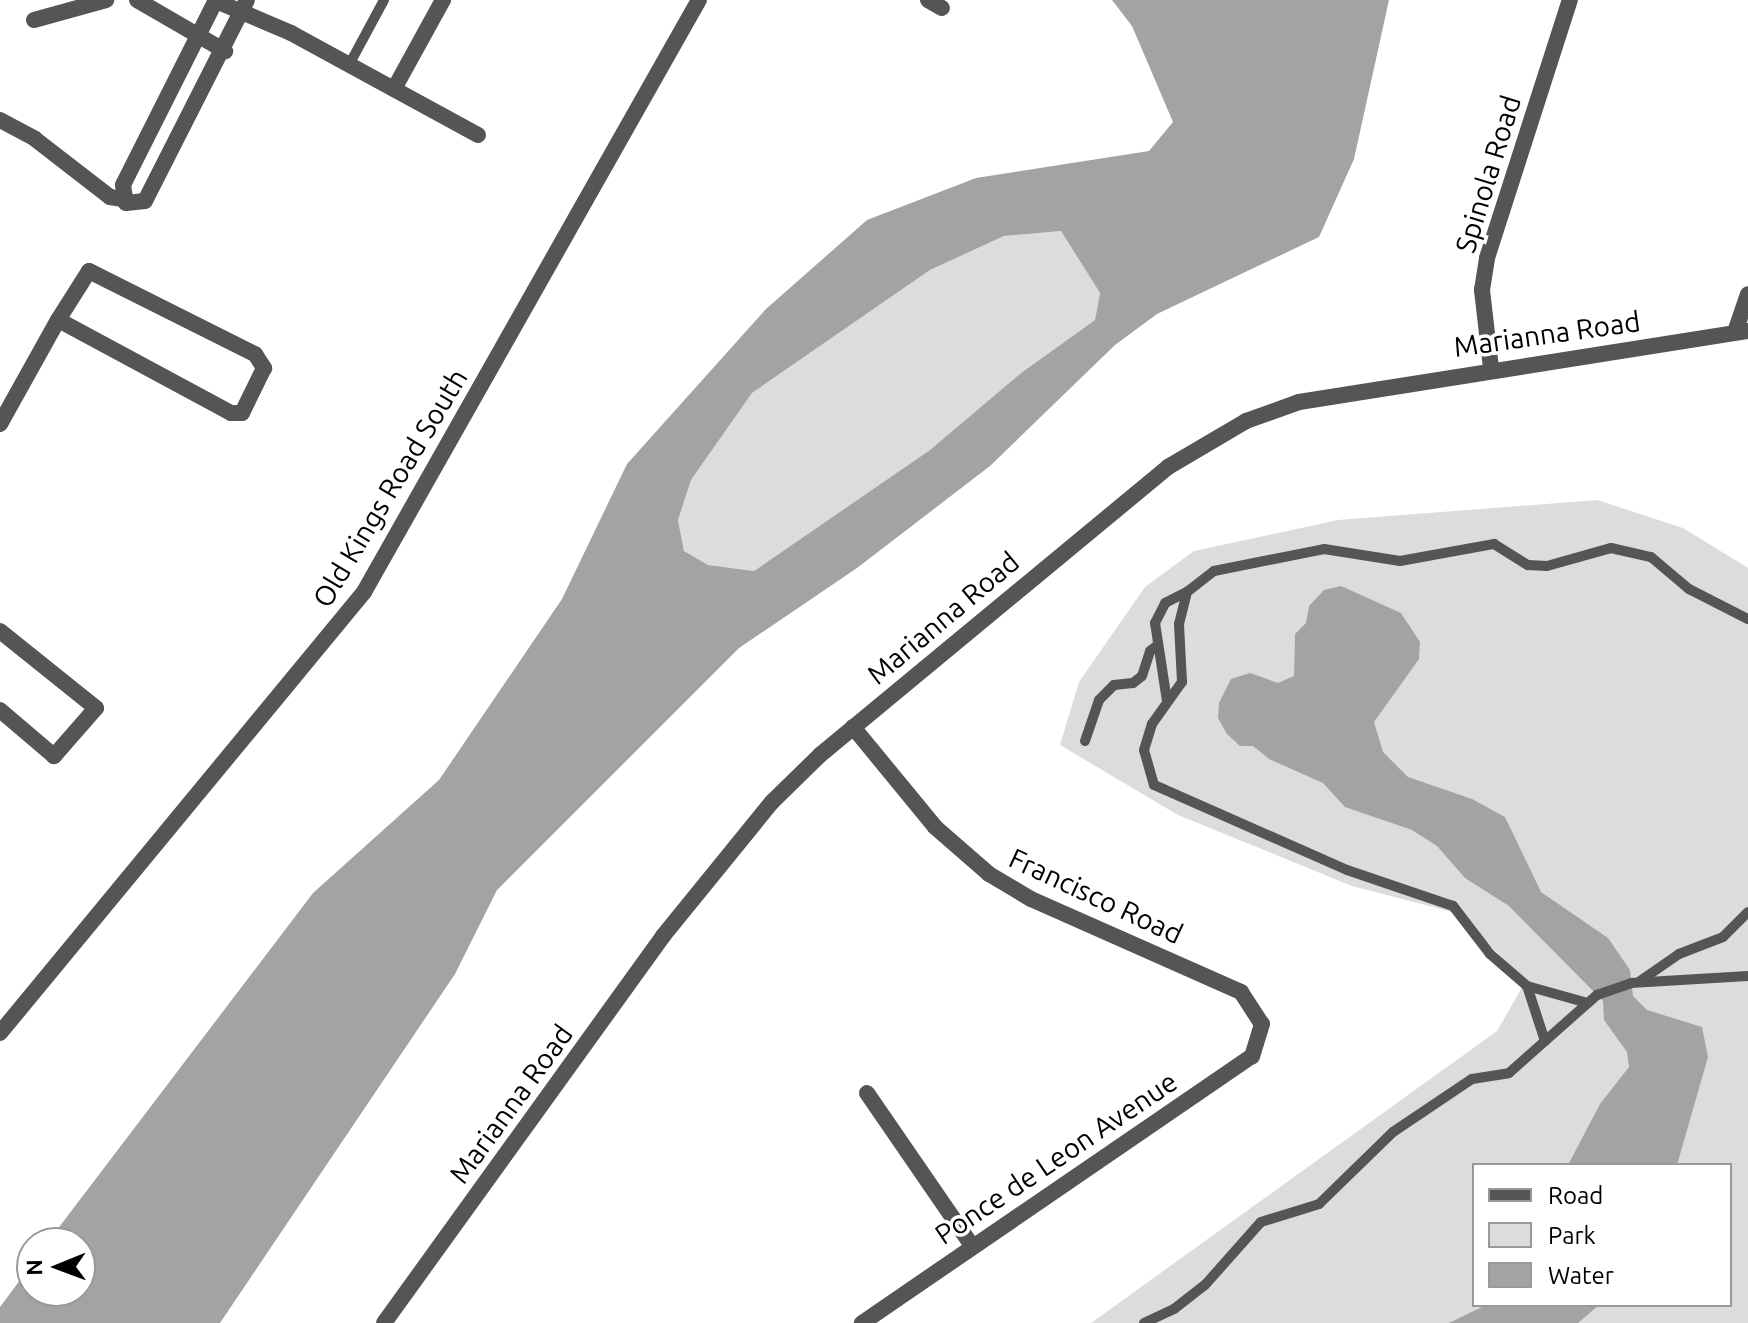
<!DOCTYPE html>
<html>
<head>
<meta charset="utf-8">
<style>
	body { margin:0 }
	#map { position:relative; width:1748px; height:1323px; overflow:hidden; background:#fff; font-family:Ubuntu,sans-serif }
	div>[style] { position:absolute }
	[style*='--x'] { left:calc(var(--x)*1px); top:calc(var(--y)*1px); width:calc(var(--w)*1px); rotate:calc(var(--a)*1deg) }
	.green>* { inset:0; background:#dcdcdc }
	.water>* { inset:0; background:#a3a3a3 }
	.service>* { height:10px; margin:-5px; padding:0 5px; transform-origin:5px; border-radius:5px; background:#555 }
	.minor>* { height:16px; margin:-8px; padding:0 8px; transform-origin:8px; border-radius:8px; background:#555 }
	.tertiary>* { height:16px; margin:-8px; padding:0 8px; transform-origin:8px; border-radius:8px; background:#555 }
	span { translate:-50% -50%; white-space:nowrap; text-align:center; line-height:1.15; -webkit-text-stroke:7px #fff; paint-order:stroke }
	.street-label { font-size:28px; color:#000 }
	.legend { position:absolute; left:1472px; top:1163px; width:260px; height:144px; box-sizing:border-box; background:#fff; border:2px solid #999; margin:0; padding:10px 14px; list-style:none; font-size:24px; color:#000 }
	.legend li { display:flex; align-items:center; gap:16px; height:40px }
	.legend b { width:40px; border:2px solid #999 }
	.north { position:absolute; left:16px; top:1227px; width:80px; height:80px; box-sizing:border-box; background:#fff; border:2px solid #999; border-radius:50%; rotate:269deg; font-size:22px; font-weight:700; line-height:32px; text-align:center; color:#000 }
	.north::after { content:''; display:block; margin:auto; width:28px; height:36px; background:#000; clip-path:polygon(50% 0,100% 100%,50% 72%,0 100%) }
</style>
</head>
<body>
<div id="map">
	<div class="green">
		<i style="clip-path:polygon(1061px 231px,1100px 293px,1095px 320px,1021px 373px,930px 450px,754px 571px,708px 565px,684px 551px,678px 520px,691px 480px,752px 393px,930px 270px,1004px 236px)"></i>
		<i style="clip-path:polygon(evenodd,1597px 500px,1683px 528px,1748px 568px,1748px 1323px,1091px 1323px,1497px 1031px,1525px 982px,1460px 914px,1352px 886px,1178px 815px,1060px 745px,1079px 682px,1145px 587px,1194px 551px,1338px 520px,1597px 500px,1474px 1165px,1730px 1165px,1730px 1305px,1474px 1305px,1474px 1165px)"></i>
	</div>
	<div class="water">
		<i style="clip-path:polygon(evenodd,1112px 0,1389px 0,1354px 159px,1319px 237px,1157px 314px,1115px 345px,990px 466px,857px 568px,739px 648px,497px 890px,455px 974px,220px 1323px,0 1323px,0 1307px,32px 1264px,32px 1291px,80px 1291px,80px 1243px,47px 1243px,313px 893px,439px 780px,562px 599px,627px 464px,766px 309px,867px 220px,976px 178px,1149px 151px,1173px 122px,1132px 26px,1112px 0,1061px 231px,1100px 293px,1095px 320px,1021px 373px,930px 450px,754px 571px,708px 565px,684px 551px,678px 520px,691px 480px,752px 393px,930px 270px,1004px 236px,1061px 231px)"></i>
		<i style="clip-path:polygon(1341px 586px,1401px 613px,1420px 642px,1419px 659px,1374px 722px,1383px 752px,1408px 777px,1472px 799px,1505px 817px,1541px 892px,1608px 938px,1630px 970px,1633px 996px,1647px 1010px,1702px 1027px,1708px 1057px,1677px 1165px,1568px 1165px,1600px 1104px,1629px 1067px,1627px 1052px,1604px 1020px,1603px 1001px,1509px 906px,1465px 878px,1437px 846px,1412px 830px,1345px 807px,1323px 783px,1269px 759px,1253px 746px,1240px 746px,1227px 734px,1218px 718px,1219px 703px,1231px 679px,1250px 673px,1278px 683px,1294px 676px,1295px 634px,1306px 623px,1309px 606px,1324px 590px)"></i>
		<i style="clip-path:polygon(1486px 1305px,1599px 1305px,1578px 1323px,1449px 1323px)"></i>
	</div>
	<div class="service">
		<i style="--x:349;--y:65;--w:74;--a:-61.7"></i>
		<i style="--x:1167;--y:701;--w:79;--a:-98.7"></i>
		<i style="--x:1155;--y:623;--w:22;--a:-63"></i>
		<i style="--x:1165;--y:603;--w:25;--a:-27"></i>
		<i style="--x:1085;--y:741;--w:43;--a:-71.1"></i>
		<i style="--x:1099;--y:700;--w:21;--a:-45"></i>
		<i style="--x:1114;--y:685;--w:19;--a:-6"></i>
		<i style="--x:1133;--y:683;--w:11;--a:-38"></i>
		<i style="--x:1142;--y:676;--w:26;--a:-72"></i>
		<i style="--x:1150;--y:651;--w:10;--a:-37"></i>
		<i style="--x:1640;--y:981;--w:47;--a:-34.7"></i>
		<i style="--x:1679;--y:954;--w:47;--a:-21.1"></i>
		<i style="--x:1723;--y:937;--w:35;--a:-45"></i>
		<i style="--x:1527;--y:986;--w:63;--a:15.6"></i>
		<i style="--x:1545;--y:1041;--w:58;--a:-108.1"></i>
		<i style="--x:1527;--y:986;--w:49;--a:-139.1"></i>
		<i style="--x:1490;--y:954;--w:61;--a:-127.6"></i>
		<i style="--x:1453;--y:906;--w:112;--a:-161.2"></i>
		<i style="--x:1347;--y:870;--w:211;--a:-156.2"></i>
		<i style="--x:1154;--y:785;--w:36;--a:-106"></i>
		<i style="--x:1144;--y:750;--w:27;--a:-73"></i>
		<i style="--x:1152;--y:724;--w:52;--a:-54.5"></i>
		<i style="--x:1182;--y:682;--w:58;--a:-93"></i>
		<i style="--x:1179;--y:624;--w:33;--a:-76"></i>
		<i style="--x:1187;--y:592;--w:34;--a:-38"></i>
		<i style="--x:1214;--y:571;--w:112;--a:-11.3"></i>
		<i style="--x:1324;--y:549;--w:77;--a:9"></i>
		<i style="--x:1400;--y:561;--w:96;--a:-10.3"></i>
		<i style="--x:1494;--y:544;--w:40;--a:32"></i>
		<i style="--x:1528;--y:565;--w:19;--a:3"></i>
		<i style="--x:1547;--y:566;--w:66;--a:-15.7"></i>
		<i style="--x:1611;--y:548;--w:41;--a:12.7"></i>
		<i style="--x:1651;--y:557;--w:50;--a:40.1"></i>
		<i style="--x:1689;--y:589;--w:66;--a:27"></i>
		<i style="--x:1144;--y:1323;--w:33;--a:-25"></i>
		<i style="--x:1174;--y:1309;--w:39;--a:-38"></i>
		<i style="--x:1205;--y:1285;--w:84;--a:-48.4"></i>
		<i style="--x:1261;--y:1222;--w:61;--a:-17.2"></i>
		<i style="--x:1319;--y:1204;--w:103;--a:-44.2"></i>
		<i style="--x:1393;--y:1132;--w:95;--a:-33.9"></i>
		<i style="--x:1472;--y:1079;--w:37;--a:-9"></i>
		<i style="--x:1509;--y:1073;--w:118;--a:-41.6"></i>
		<i style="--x:1597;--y:995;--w:36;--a:-19"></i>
		<i style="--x:1631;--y:983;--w:117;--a:-3.4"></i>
	</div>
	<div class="minor">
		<i style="--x:137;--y:0;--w:102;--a:30.1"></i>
		<i style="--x:216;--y:0;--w:207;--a:116.7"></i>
		<i style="--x:123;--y:185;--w:18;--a:81"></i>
		<i style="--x:126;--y:203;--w:19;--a:-6"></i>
		<i style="--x:145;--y:201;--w:225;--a:-63.1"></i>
		<i style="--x:928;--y:0;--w:16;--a:30"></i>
		<i style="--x:216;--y:1;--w:82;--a:23.1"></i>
		<i style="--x:291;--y:33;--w:213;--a:28.6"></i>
		<i style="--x:34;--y:20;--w:75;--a:-15.5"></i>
		<i style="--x:394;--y:89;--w:102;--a:-61.2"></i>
		<i style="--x:0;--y:120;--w:40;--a:28"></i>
		<i style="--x:35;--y:139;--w:95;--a:37.7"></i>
		<i style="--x:110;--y:197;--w:13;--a:9"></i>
		<i style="--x:1735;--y:332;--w:40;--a:-71.1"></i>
		<i style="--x:1491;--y:368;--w:79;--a:-96.6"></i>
		<i style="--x:1482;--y:290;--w:32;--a:-81"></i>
		<i style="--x:1487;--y:258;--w:271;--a:-72.2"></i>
		<i style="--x:0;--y:424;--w:119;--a:-60.9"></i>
		<i style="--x:58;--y:320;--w:58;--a:-57.7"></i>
		<i style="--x:89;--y:271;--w:186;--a:26.6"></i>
		<i style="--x:255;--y:354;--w:17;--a:57"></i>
		<i style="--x:264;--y:368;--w:50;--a:116.1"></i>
		<i style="--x:242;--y:413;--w:11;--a:180"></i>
		<i style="--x:231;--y:413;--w:196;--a:-151.7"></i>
		<i style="--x:0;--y:631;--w:123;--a:38.7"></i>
		<i style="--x:96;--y:708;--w:64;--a:131.2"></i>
		<i style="--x:54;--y:756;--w:71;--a:-139.6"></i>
		<i style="--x:853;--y:727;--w:129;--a:50.6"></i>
		<i style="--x:935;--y:827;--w:72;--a:41"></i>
		<i style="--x:989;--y:874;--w:49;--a:30.8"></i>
		<i style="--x:1031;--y:899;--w:230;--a:23.9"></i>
		<i style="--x:1241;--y:992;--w:38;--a:57"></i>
		<i style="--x:1262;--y:1024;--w:34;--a:107"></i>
		<i style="--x:1252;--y:1056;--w:473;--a:145.6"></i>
		<i style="--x:867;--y:1093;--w:186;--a:55.5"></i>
		<i style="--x:384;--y:1323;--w:477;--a:-54.2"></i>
		<i style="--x:663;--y:936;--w:173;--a:-50.9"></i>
		<i style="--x:772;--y:802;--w:67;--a:-44.4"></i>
		<i style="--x:820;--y:755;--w:452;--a:-39.6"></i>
		<i style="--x:1168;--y:467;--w:91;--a:-30.5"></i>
		<i style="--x:1246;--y:421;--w:56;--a:-19.7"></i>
		<i style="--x:1299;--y:402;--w:455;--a:-9"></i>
	</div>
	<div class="tertiary">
		<i style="--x:0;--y:1033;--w:572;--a:-50.46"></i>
		<i style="--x:364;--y:592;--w:680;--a:-60.5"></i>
	</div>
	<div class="street-label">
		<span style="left:1488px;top:174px;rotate:-73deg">Spinola Road</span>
		<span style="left:1547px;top:334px;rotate:-8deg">Marianna Road</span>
		<span style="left:390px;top:488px;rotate:-59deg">Old Kings Road South</span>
		<span style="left:943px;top:618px;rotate:-40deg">Marianna Road</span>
		<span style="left:1096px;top:896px;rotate:25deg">Francisco Road</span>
		<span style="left:511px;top:1104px;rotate:-54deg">Marianna Road</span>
		<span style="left:1056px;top:1158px;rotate:-34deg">Ponce de Leon Avenue</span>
	</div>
	<ul class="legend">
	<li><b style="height:10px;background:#555"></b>Road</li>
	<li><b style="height:22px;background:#dcdcdc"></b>Park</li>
	<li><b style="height:22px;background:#a3a3a3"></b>Water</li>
	</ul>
	<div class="north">N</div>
</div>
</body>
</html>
